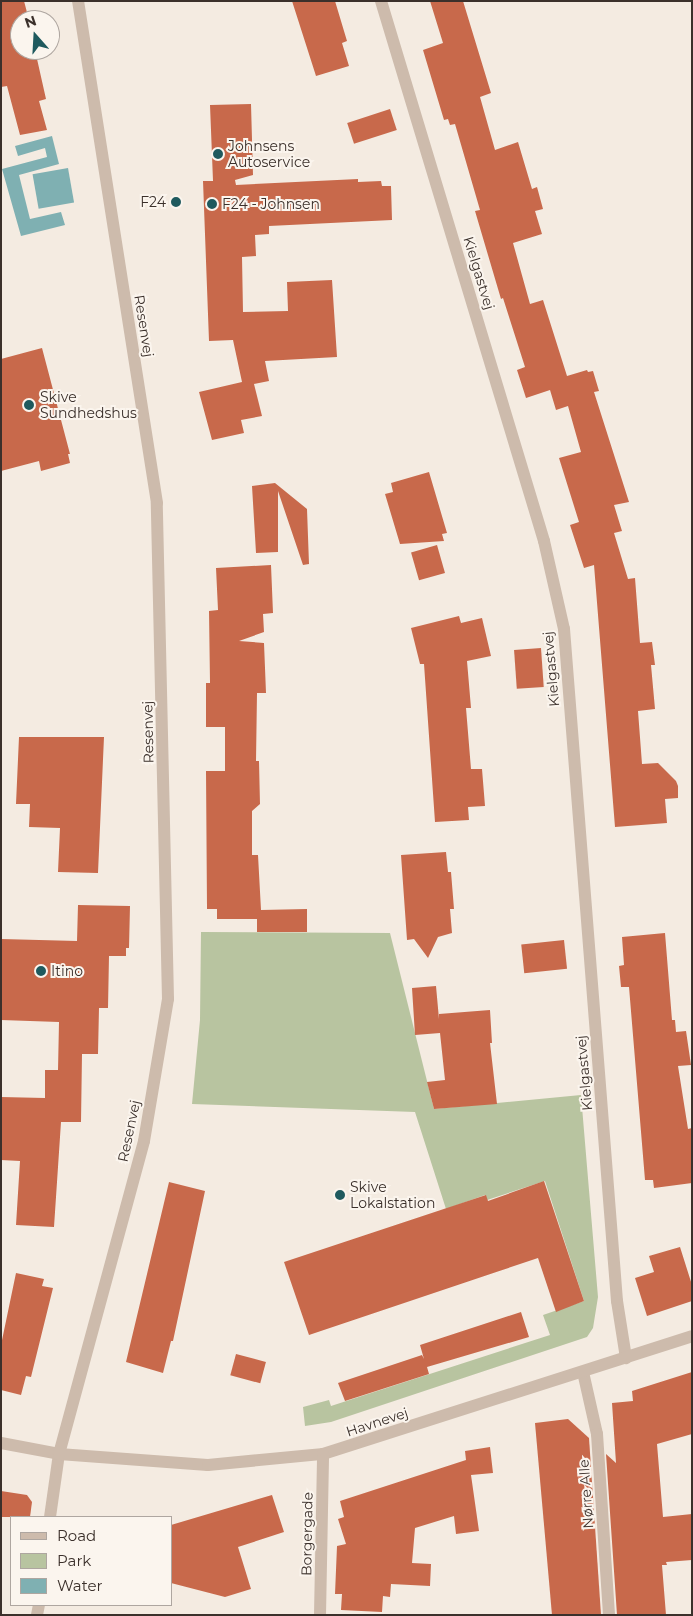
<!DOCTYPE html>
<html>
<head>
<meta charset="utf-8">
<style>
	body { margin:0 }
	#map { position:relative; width:693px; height:1616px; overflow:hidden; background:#f4ebe1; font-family:Montserrat,sans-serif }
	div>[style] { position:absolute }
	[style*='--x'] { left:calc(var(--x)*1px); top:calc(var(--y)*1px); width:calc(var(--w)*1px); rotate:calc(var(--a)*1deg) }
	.green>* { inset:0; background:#b8c4a0 }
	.water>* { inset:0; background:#7fb0b2; transform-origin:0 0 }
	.building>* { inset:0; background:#c8694b; transform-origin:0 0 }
	.pedestrian>* { height:12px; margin:-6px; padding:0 6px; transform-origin:6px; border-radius:6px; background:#cdbbac }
	.minor>* { height:12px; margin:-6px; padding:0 6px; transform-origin:6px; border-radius:6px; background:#cdbbac }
	.dots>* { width:14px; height:14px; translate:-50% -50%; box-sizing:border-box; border:2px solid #fbf5ee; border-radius:50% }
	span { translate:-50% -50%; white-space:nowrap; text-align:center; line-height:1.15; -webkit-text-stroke:4px #fbf5ee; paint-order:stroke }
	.poi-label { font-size:14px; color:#3b302b }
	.left { translate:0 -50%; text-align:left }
	.right { translate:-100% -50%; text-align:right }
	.street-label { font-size:14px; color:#3b302b }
	.frame { position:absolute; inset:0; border:2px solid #3b302b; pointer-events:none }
	.legend { position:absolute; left:10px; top:1516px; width:162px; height:90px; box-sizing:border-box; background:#fbf5ee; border:1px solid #aea6a0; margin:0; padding:6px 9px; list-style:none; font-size:15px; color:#3b302b }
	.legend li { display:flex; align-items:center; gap:10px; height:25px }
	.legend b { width:25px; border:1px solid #aea6a0 }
	.north { position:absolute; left:10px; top:10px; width:50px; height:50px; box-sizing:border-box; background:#fbf5ee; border:1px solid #aea6a0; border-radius:50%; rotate:341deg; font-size:14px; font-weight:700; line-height:20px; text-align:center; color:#3b302b }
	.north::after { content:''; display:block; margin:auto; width:18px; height:22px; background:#1f5a5e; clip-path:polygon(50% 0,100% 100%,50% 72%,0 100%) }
</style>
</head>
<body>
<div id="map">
	<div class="green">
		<i style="clip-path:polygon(201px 932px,390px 933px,434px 1109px,581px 1095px,598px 1297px,593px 1328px,587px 1337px,331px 1422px,305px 1426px,303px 1407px,329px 1400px,331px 1406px,550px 1335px,543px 1315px,584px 1301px,545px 1181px,487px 1200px,485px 1195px,446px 1209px,415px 1112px,192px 1104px,200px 1020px)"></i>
	</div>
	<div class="water">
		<i style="clip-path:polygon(52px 136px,59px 164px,19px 175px,30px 219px,61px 212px,65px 225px,21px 236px,2px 169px,47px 157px,45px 148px,18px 156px,15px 146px)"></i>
		<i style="left:68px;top:168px;width:35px;height:36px;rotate:80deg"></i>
	</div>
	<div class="building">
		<i style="clip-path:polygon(1px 1px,24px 1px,29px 20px,20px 20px,20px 50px,35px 50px,46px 99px,39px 101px,47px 130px,20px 135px,7px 86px,1px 87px)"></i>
		<i style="clip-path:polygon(292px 1px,335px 1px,347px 41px,342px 43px,349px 66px,316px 76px)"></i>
		<i style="clip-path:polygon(430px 1px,463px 1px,491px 93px,480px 97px,495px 150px,518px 142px,532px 189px,537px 187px,543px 209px,535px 211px,542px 234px,513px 243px,530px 304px,543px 300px,567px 376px,587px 370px,588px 372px,593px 371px,599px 391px,594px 392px,629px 502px,614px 505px,622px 531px,614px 533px,628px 579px,635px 578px,640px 643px,652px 642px,655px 665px,651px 665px,655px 709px,638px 711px,642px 764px,658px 763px,676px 781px,678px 786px,678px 798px,665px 799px,667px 823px,615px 827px,594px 565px,584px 568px,570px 525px,579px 522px,559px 458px,581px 452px,568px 406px,556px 410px,550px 390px,526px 398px,517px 370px,525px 367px,503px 298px,501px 299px,475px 211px,480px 210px,455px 124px,450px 125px,448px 119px,444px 120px,423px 50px,443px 43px)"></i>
		<i style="clip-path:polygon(251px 104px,253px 175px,235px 180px,236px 185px,358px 179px,358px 182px,381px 181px,382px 186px,391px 186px,392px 220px,269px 226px,269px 234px,255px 235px,256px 256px,242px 257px,243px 312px,288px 311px,287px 282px,332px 280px,337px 357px,265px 361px,269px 381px,254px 384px,262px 416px,241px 420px,244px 433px,212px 440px,199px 392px,242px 382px,233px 340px,209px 341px,203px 181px,213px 181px,210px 105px)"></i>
		<i style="left:390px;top:109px;width:22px;height:45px;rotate:72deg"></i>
		<i style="clip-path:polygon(42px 348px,70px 454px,68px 454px,70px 463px,41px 471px,39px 461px,1px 471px,1px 359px)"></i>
		<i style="clip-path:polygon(429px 472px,447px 533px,442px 534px,444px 541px,400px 544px,385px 494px,393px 492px,391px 483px)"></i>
		<i style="clip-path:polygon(275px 483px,307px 509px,309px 564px,303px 565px,278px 491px,278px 552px,256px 553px,252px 486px)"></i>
		<i style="left:437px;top:545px;width:29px;height:27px;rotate:74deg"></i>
		<i style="clip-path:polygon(271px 565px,273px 613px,263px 614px,264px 632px,239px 641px,264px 643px,266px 693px,257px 693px,256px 761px,259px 761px,260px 804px,252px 811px,252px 855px,258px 855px,261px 910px,307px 909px,307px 932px,257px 932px,257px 919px,217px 919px,217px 909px,207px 909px,206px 771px,225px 771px,225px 727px,206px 727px,206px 683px,210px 683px,209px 611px,218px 610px,216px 568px)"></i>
		<i style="clip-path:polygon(459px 616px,461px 623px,482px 618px,491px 656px,467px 661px,471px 708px,466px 708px,471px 769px,482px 769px,485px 806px,468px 807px,469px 820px,435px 822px,424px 664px,420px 664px,411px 628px)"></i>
		<i style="left:541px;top:648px;width:39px;height:27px;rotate:86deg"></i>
		<i style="clip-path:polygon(19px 737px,104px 737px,98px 873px,58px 872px,60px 828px,29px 827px,30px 804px,16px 804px)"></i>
		<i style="clip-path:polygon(446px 852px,448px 872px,451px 872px,454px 909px,450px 909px,452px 933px,438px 937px,428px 958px,414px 939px,407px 940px,401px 855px)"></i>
		<i style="clip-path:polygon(78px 905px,130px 906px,129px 948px,126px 948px,126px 956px,109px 956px,108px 1008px,99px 1008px,98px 1054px,82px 1054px,81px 1122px,61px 1122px,54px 1227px,16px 1225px,20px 1161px,1px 1160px,1px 1097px,45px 1098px,45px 1070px,58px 1070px,59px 1022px,1px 1020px,1px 939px,77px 941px)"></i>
		<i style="clip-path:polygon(665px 933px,672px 1020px,675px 1020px,676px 1032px,686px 1031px,691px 1065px,678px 1066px,688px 1129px,692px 1128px,692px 1183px,654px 1188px,653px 1180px,645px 1180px,629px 987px,621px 987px,619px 966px,624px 965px,622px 937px)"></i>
		<i style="left:564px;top:940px;width:29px;height:43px;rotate:84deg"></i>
		<i style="clip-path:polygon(436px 986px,439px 1019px,439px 1014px,490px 1010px,492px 1043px,490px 1043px,497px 1104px,434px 1109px,427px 1082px,445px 1080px,440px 1033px,415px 1035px,412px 988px)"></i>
		<i style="clip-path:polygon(544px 1181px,584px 1301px,556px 1312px,538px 1258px,309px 1335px,284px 1262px,486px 1195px,488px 1201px)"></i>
		<i style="clip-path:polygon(169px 1182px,205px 1191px,173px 1341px,171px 1341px,163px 1373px,126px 1362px)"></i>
		<i style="clip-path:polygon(680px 1247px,692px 1285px,692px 1301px,647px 1316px,635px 1278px,654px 1272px,649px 1256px)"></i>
		<i style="clip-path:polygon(16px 1273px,44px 1279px,42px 1286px,53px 1288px,31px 1377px,26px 1376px,21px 1395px,1px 1390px,1px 1345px)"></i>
		<i style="clip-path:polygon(521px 1312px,529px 1337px,427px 1367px,429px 1374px,345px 1401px,338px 1383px,422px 1355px,424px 1359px,420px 1345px)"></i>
		<i style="left:236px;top:1354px;width:31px;height:22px;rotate:15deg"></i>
		<i style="clip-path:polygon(692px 1372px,692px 1434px,657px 1444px,663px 1517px,692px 1514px,692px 1560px,666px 1562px,667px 1565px,662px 1565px,666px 1615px,617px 1615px,606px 1454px,616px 1463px,612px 1403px,633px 1401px,632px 1391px)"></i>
		<i style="clip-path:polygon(568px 1419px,589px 1438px,601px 1615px,552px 1615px,535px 1423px)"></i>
		<i style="clip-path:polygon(490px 1447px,493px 1473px,471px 1475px,479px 1531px,456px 1534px,454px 1516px,415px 1528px,412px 1563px,431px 1564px,430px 1586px,391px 1584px,390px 1597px,383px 1596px,382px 1612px,341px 1610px,342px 1594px,335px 1594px,337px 1546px,346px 1544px,338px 1519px,344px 1517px,340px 1501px,466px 1460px,465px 1451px)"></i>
		<i style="clip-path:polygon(1px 1491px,27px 1495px,32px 1502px,30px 1517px,1px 1517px)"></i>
		<i style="clip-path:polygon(272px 1495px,284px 1532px,238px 1547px,251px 1589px,225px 1597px,171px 1583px,171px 1525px)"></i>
	</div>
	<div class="pedestrian">
		<i style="--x:50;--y:1517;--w:64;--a:-81.9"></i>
		<i style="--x:37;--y:1615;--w:10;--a:-79"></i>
	</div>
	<div class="minor">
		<i style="--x:381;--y:1;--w:564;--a:73.2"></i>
		<i style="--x:544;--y:541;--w:90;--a:77.2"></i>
		<i style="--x:564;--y:629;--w:674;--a:85.49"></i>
		<i style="--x:617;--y:1301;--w:58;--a:81"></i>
		<i style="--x:583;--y:1372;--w:64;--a:77.3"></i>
		<i style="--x:597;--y:1434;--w:181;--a:86.2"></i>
		<i style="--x:1;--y:1443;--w:59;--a:10.7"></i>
		<i style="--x:59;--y:1454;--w:149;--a:4.2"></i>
		<i style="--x:208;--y:1465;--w:116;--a:-5.5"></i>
		<i style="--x:323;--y:1454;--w:387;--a:-17.7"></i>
		<i style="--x:59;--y:1454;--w:324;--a:-74.8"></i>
		<i style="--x:144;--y:1141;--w:144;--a:-80.4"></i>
		<i style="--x:168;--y:999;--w:496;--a:-91.3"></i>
		<i style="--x:157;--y:503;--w:508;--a:-98.94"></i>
		<i style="--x:320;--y:1615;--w:161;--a:-88.9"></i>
	</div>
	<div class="dots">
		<i style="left:218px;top:154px;background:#1f5a5e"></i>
		<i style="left:176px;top:202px;background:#1f5a5e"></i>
		<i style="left:212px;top:204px;background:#1f5a5e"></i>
		<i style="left:29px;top:405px;background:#1f5a5e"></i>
		<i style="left:41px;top:971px;background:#1f5a5e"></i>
		<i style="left:340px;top:1195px;background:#1f5a5e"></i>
	</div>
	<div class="poi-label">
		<span class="left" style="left:228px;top:154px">Johnsens<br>Autoservice</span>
		<span class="right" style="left:166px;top:202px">F24</span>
		<span class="left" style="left:222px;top:204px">F24 - Johnsen</span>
		<span class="left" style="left:40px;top:405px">Skive<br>Sundhedshus</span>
		<span class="left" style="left:51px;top:971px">Itino</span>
		<span class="left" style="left:350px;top:1195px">Skive<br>Lokalstation</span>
	</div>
	<div class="street-label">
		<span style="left:479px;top:273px;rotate:73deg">Kielgastvej</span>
		<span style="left:144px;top:326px;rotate:81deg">Resenvej</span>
		<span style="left:551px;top:669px;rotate:-95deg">Kielgastvej</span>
		<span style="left:148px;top:732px;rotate:-91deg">Resenvej</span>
		<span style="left:584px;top:1073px;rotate:-95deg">Kielgastvej</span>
		<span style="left:129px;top:1131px;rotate:-78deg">Resenvej</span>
		<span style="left:377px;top:1422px;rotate:-18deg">Havnevej</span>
		<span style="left:586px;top:1494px;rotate:-94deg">Nørre Alle</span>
		<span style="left:307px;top:1534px;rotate:-89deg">Borgergade</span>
	</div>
	<div class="frame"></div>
	<ul class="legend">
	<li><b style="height:6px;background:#cdbbac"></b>Road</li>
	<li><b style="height:14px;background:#b8c4a0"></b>Park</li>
	<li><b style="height:14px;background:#7fb0b2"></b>Water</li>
	</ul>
	<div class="north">N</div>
</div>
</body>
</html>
